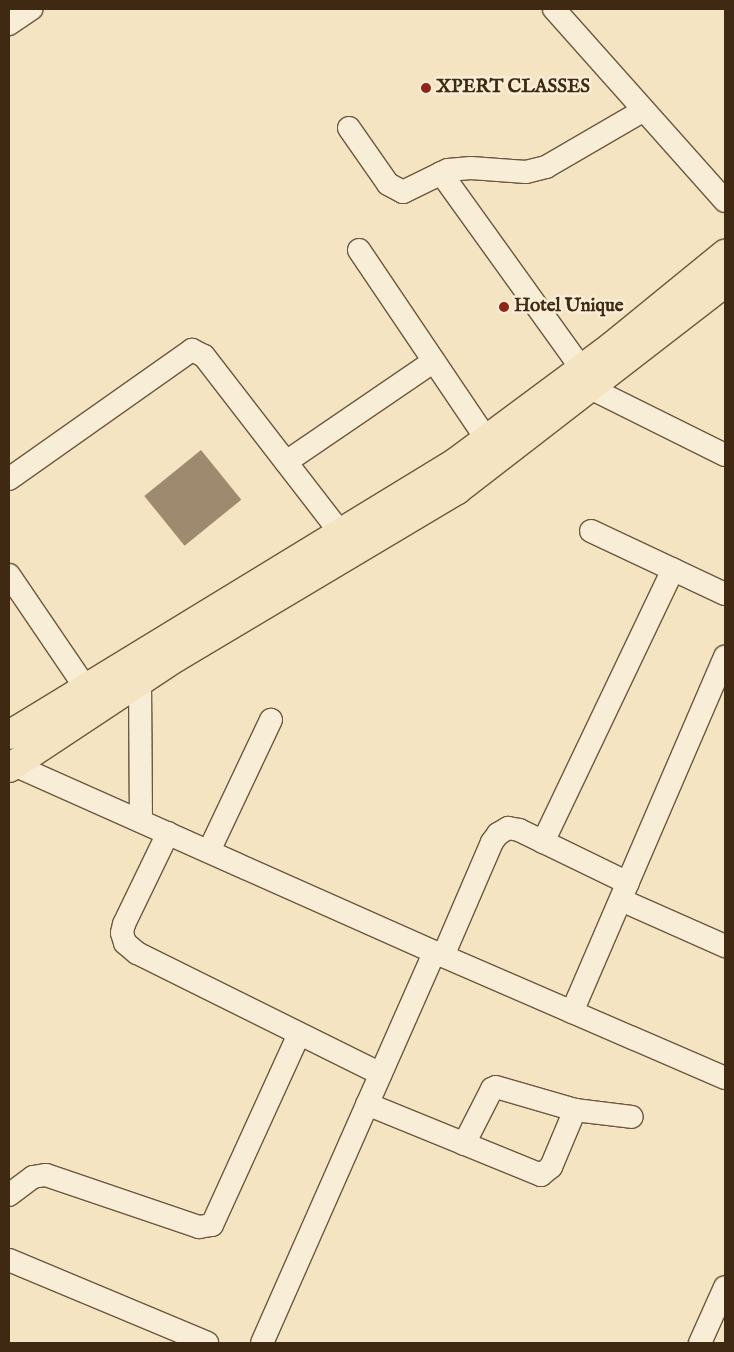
<!DOCTYPE html>
<html>
<head>
<meta charset="utf-8">
<style>
	body { margin:0 }
	#map { position:relative; width:734px; height:1352px; overflow:hidden; background:#f5e4c2; font-family:"IM FELL English",serif }
	div>[style] { position:absolute }
	[style*='--x'] { left:calc(var(--x)*1px); top:calc(var(--y)*1px); width:calc(var(--w)*1px); rotate:calc(var(--a)*1deg) }
	.building>* { inset:0; background:#9e8a6e; transform-origin:0 0 }
	.roads { filter:drop-shadow(1px 0 #6d583f) drop-shadow(-1px 0 #6d583f) drop-shadow(0 1px #6d583f) drop-shadow(0 -1px #6d583f) }
	.minor>* { height:22px; margin:-11px; padding:0 11px; transform-origin:11px; border-radius:11px; background:#f8edd7 }
	.major>* { height:28px; margin:-14px; padding:0 14px; transform-origin:14px; border-radius:14px; background:#f5e4c2 }
	.dots>* { width:14px; height:14px; translate:-50% -50%; box-sizing:border-box; border:2px solid #f8edd7; border-radius:50% }
	span { translate:-50% -50%; white-space:nowrap; text-align:center; line-height:1.15; -webkit-text-stroke:5px #f8edd7; paint-order:stroke }
	.poi-label { font-size:19px; color:#402913; font-weight:700 }
	.left { translate:0 -50%; text-align:left }
	.frame { position:absolute; inset:0; border:10px solid #402913; pointer-events:none }
</style>
</head>
<body>
<div id="map">
	<div class="building">
		<i style="left:201px;top:450px;width:64px;height:73px;rotate:51deg"></i>
	</div>
	<div class="roads">
		<div class="minor">
			<i style="--x:554;--y:9;--w:257;--a:48.3"></i>
			<i style="--x:9;--y:24;--w:27;--a:-34"></i>
			<i style="--x:349;--y:128;--w:68;--a:55.1"></i>
			<i style="--x:388;--y:184;--w:17;--a:28"></i>
			<i style="--x:403;--y:192;--w:50;--a:-26.1"></i>
			<i style="--x:448;--y:170;--w:23;--a:-5"></i>
			<i style="--x:471;--y:168;--w:55;--a:4.2"></i>
			<i style="--x:526;--y:172;--w:21;--a:-14"></i>
			<i style="--x:546;--y:167;--w:113;--a:-30.2"></i>
			<i style="--x:441;--y:173;--w:240;--a:54.3"></i>
			<i style="--x:359;--y:250;--w:229;--a:56"></i>
			<i style="--x:576;--y:381;--w:166;--a:26.4"></i>
			<i style="--x:286;--y:462;--w:179;--a:-34.3"></i>
			<i style="--x:9;--y:479;--w:224;--a:-35.2"></i>
			<i style="--x:192;--y:350;--w:13;--a:27"></i>
			<i style="--x:204;--y:356;--w:222;--a:52.3"></i>
			<i style="--x:591;--y:531;--w:148;--a:25.2"></i>
			<i style="--x:9;--y:575;--w:135;--a:55.8"></i>
			<i style="--x:140;--y:681;--w:140;--a:89.6"></i>
			<i style="--x:14;--y:765;--w:470;--a:24"></i>
			<i style="--x:443;--y:956;--w:307;--a:23.4"></i>
			<i style="--x:168;--y:833;--w:101;--a:115.8"></i>
			<i style="--x:124;--y:924;--w:9;--a:103"></i>
			<i style="--x:122;--y:933;--w:10;--a:73"></i>
			<i style="--x:125;--y:943;--w:16;--a:40"></i>
			<i style="--x:137;--y:953;--w:272;--a:26.4"></i>
			<i style="--x:543;--y:842;--w:302;--a:-64.5"></i>
			<i style="--x:209;--y:851;--w:145;--a:-64.7"></i>
			<i style="--x:621;--y:900;--w:114;--a:23.9"></i>
			<i style="--x:443;--y:956;--w:124;--a:-66.7"></i>
			<i style="--x:492;--y:842;--w:10;--a:-53"></i>
			<i style="--x:498;--y:834;--w:12;--a:-31"></i>
			<i style="--x:508;--y:828;--w:11;--a:10"></i>
			<i style="--x:519;--y:830;--w:121;--a:25.9"></i>
			<i style="--x:572;--y:1012;--w:387;--a:-66.7"></i>
			<i style="--x:367;--y:1104;--w:188;--a:22.2"></i>
			<i style="--x:541;--y:1175;--w:13;--a:-39"></i>
			<i style="--x:551;--y:1167;--w:62;--a:-67.2"></i>
			<i style="--x:464;--y:1144;--w:62;--a:-63"></i>
			<i style="--x:492;--y:1089;--w:4;--a:-27"></i>
			<i style="--x:496;--y:1087;--w:82;--a:16.2"></i>
			<i style="--x:575;--y:1110;--w:57;--a:7"></i>
			<i style="--x:9;--y:1195;--w:30;--a:-37"></i>
			<i style="--x:33;--y:1177;--w:13;--a:-9"></i>
			<i style="--x:46;--y:1175;--w:162;--a:18.8"></i>
			<i style="--x:199;--y:1227;--w:13;--a:-9"></i>
			<i style="--x:212;--y:1225;--w:210;--a:-65.5"></i>
			<i style="--x:9;--y:1260;--w:215;--a:22.7"></i>
			<i style="--x:262;--y:1343;--w:426;--a:-66.2"></i>
			<i style="--x:700;--y:1343;--w:61;--a:-65.9"></i>
		</div>
		<div class="major">
			<i style="--x:9;--y:735;--w:524;--a:-31.41"></i>
			<i style="--x:456;--y:462;--w:194;--a:-36.6"></i>
			<i style="--x:612;--y:346;--w:146;--a:-39.2"></i>
			<i style="--x:9;--y:768;--w:201;--a:-33.5"></i>
			<i style="--x:177;--y:657;--w:326;--a:-30.8"></i>
			<i style="--x:457;--y:490;--w:339;--a:-37.7"></i>
		</div>
	</div>
	<div class="dots">
		<i style="left:426px;top:88px;background:#8f2418"></i>
		<i style="left:504px;top:307px;background:#8f2418"></i>
	</div>
	<div class="poi-label">
		<span class="left" style="left:436px;top:88px">XPERT CLASSES</span>
		<span class="left" style="left:514px;top:307px">Hotel Unique</span>
	</div>
	<div class="frame"></div>
</div>
</body>
</html>
